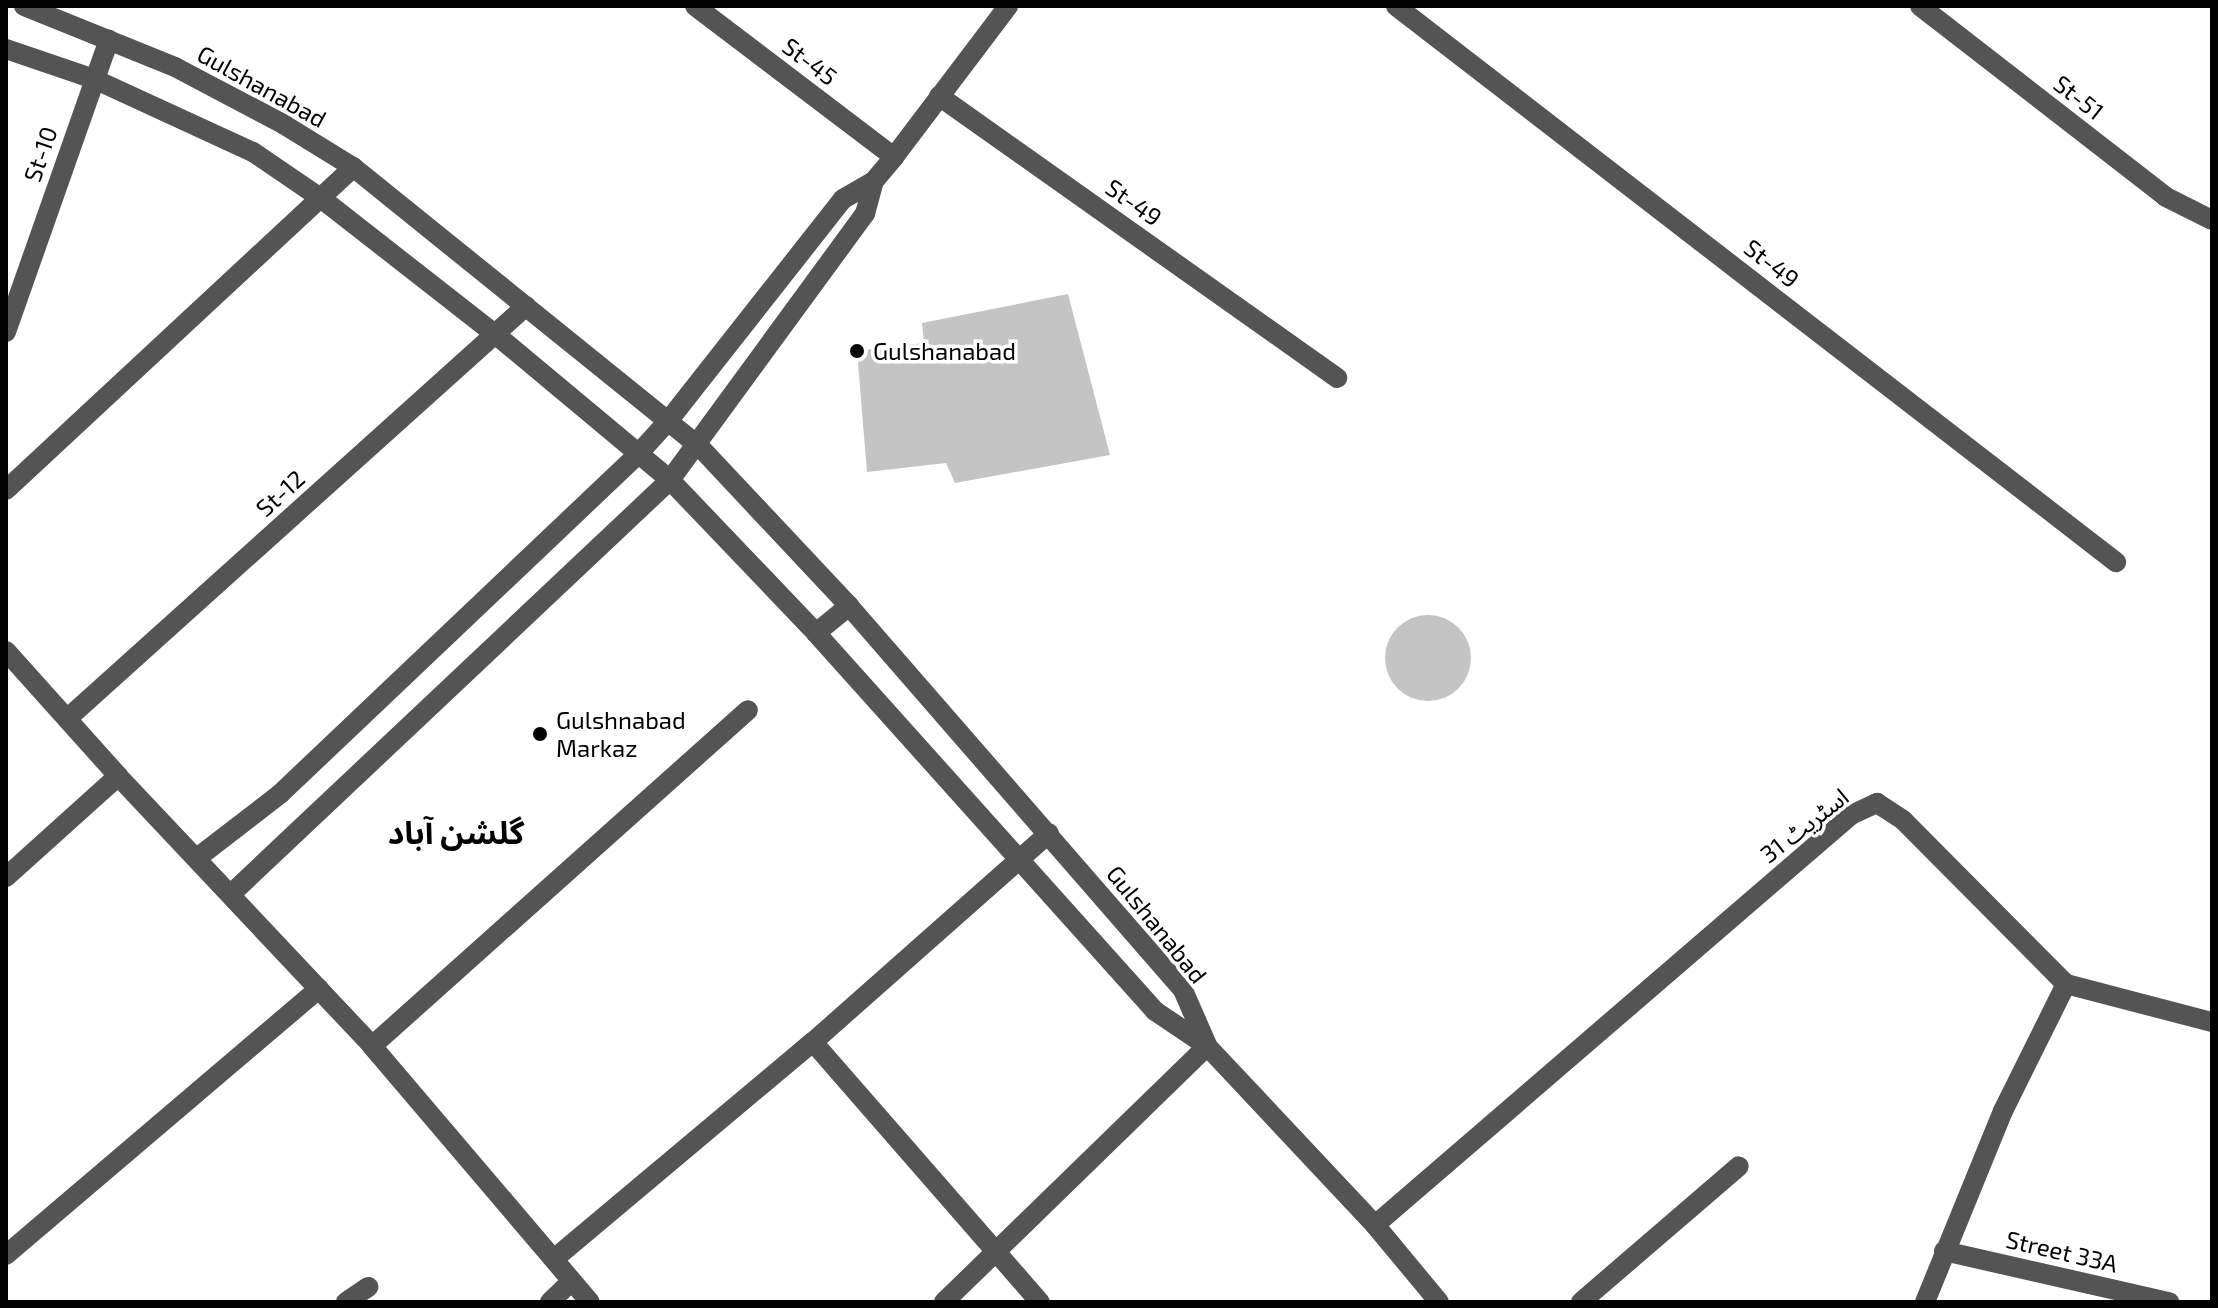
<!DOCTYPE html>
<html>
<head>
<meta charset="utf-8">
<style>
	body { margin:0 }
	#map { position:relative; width:2218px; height:1308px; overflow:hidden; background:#fff; font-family:"Exo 2","Noto Sans Arabic",sans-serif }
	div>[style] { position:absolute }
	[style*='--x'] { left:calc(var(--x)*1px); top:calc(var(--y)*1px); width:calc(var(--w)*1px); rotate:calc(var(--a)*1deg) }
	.building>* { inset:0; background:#c4c4c4 }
	.round { border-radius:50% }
	.minor>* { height:20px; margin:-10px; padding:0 10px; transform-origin:10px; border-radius:10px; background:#545454 }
	.dots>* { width:22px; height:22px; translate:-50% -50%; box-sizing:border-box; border:4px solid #fff; border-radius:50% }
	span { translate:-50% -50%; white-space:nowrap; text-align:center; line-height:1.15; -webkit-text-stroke:7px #fff; paint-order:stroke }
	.street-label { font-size:24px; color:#000 }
	.poi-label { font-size:24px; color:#000 }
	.left { translate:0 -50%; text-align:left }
	.district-label { font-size:32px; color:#000; font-weight:700 }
	.frame { position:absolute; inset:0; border:8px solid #000; pointer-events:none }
</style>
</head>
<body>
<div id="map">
	<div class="building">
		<i style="clip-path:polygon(1068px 294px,1110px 455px,955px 483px,946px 463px,867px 472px,857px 351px,924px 343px,922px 323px)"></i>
		<i class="round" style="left:1385px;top:615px;width:86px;height:86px"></i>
	</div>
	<div class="minor">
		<i style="--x:24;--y:6;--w:163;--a:22"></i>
		<i style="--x:175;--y:67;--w:122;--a:27.8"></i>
		<i style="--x:283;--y:124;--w:82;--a:31.6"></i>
		<i style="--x:353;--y:167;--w:443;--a:38.9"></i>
		<i style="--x:698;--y:445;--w:221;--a:46.8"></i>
		<i style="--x:849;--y:606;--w:509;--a:48.98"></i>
		<i style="--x:1183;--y:990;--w:60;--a:66.4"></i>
		<i style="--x:695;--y:6;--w:250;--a:37.2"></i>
		<i style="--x:1396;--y:6;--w:910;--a:37.68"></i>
		<i style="--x:1920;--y:6;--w:311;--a:37.8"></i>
		<i style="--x:2166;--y:197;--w:51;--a:26.6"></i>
		<i style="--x:6;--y:49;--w:93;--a:18.8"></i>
		<i style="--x:94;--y:79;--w:175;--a:24.7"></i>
		<i style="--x:253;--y:152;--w:83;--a:34.3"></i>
		<i style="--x:322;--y:199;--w:219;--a:38"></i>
		<i style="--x:495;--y:334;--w:228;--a:39.8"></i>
		<i style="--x:670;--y:480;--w:211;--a:46.3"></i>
		<i style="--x:816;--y:633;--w:508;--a:48.11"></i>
		<i style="--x:1155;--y:1011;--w:63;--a:33.9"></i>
		<i style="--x:1207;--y:1046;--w:245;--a:46.8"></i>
		<i style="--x:1375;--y:1225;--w:100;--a:50.3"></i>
		<i style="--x:939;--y:96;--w:488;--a:35.3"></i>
		<i style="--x:6;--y:332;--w:310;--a:-70.6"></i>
		<i style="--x:6;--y:490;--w:474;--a:-42.9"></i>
		<i style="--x:816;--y:633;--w:43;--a:-39.3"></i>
		<i style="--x:6;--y:651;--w:168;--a:48.1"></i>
		<i style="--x:118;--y:776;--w:371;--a:46.7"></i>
		<i style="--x:372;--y:1046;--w:336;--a:49.6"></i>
		<i style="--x:68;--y:718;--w:616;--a:-41.97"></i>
		<i style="--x:197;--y:858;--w:105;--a:-37.6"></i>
		<i style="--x:280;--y:794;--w:495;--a:-43.5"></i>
		<i style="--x:639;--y:453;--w:45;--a:-47.7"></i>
		<i style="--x:669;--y:420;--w:281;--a:-51.8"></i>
		<i style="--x:843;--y:199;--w:36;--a:-30"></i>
		<i style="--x:874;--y:181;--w:31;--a:-50"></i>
		<i style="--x:894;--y:157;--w:189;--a:-52.9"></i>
		<i style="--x:6;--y:877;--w:151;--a:-42"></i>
		<i style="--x:231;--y:894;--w:603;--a:-43.32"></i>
		<i style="--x:670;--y:480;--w:330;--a:-53.8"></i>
		<i style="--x:865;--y:214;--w:34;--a:-75"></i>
		<i style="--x:2066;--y:984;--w:151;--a:14.6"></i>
		<i style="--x:813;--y:1042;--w:345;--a:48.9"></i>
		<i style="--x:372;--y:1046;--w:504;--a:-41.78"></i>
		<i style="--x:1375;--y:1225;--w:628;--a:-40.74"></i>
		<i style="--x:1851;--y:815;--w:29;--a:-25"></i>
		<i style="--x:1877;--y:803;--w:31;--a:33"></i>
		<i style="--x:1903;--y:820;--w:231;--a:45.2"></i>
		<i style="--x:1944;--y:1251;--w:231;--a:12.8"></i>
		<i style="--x:6;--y:1255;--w:411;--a:-40.4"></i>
		<i style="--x:554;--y:1259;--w:338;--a:-40"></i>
		<i style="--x:813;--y:1042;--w:315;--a:-41.5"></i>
		<i style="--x:346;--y:1302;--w:27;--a:-34"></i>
		<i style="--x:550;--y:1302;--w:30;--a:-44"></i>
		<i style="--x:944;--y:1302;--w:367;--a:-44.2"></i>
		<i style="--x:1581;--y:1302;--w:208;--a:-40.7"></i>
		<i style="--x:1925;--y:1302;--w:206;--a:-67.8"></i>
		<i style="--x:2003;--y:1111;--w:142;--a:-63.6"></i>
	</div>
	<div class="dots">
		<i style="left:857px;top:351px;background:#000"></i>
		<i style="left:540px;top:734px;background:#000"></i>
	</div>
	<div class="street-label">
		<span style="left:810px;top:61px;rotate:37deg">St-45</span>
		<span style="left:262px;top:86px;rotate:29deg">Gulshanabad</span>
		<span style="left:2079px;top:97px;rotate:38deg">St-51</span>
		<span style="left:40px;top:154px;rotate:-71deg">St-10</span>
		<span style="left:1134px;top:202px;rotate:35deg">St-49</span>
		<span style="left:1772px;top:263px;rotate:38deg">St-49</span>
		<span style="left:280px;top:493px;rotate:-42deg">St-12</span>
		<span style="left:1804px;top:825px;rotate:-38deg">اسٹریٹ 31</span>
		<span style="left:1157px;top:924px;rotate:51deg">Gulshanabad</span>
		<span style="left:2062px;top:1251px;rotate:13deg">Street 33A</span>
	</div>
	<div class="poi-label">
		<span class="left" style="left:873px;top:351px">Gulshanabad</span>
		<span class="left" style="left:556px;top:734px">Gulshnabad<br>Markaz</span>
	</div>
	<div class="district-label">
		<span style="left:456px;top:831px">گلشن آباد</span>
	</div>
	<div class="frame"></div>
</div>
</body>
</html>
